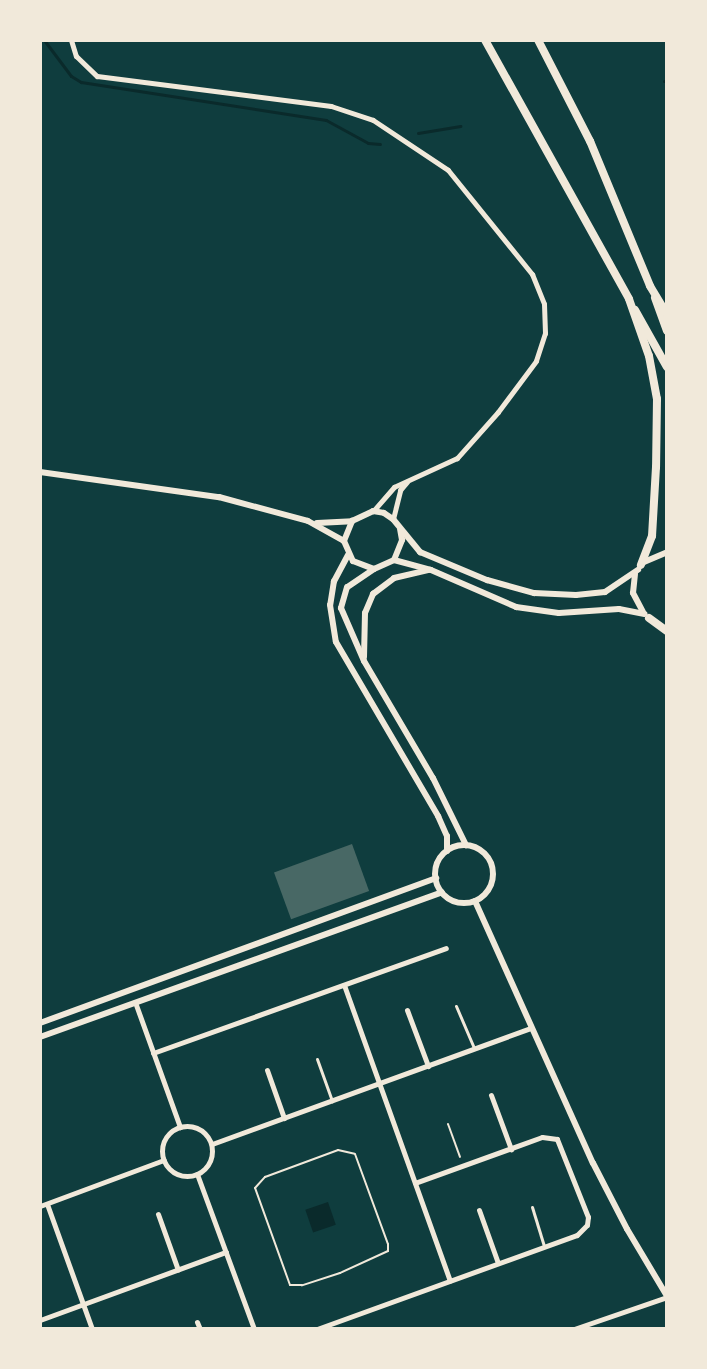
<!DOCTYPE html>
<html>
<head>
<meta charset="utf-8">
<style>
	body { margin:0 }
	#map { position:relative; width:707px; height:1369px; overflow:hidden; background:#0f3d3e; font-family:"Public Sans",sans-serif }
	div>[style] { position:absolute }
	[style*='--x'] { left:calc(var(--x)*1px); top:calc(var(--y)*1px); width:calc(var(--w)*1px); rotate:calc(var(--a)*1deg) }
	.water>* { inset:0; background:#0a2a2b; transform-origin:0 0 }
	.stream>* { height:3px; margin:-1.5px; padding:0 1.5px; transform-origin:1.5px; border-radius:1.5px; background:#0a2a2b }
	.building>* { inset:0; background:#486865; transform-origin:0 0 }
	.path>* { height:2px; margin:-1px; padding:0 1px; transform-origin:1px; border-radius:1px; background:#f1e9da }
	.service>* { height:2px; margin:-1px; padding:0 1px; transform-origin:1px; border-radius:1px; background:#f1e9da }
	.pedestrian>* { height:3px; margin:-1.5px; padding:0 1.5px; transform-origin:1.5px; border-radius:1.5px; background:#f1e9da }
	.minor>* { height:5px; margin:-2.5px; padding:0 2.5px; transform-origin:2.5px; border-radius:2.5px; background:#f1e9da }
	.minor>.ring { margin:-2.5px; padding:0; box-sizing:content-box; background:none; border:5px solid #f1e9da; border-radius:50% }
	.tertiary>* { height:6px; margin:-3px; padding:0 3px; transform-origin:3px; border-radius:3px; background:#f1e9da }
	.secondary>* { height:6px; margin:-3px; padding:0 3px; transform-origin:3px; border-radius:3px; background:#f1e9da }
	.secondary>.ring { margin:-3px; padding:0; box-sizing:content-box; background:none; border:6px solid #f1e9da; border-radius:50% }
	.trunk>* { height:8px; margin:-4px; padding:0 4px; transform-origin:4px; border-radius:4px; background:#f1e9da }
	.motorway>* { height:8px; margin:-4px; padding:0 4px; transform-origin:4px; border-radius:4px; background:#f1e9da }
	span { translate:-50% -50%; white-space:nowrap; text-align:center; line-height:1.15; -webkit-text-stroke:7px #f1e9da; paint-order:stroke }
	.frame { position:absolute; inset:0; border:42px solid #f1e9da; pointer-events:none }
</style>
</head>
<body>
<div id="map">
	<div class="water">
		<i style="left:328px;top:1202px;width:24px;height:24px;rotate:71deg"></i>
	</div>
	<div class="stream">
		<i style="--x:44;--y:40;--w:45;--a:53.1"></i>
		<i style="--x:71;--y:76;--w:12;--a:31"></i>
		<i style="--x:81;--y:82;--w:248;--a:8.8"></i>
		<i style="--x:326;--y:120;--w:48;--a:28.7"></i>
		<i style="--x:368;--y:143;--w:12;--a:5"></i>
		<i style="--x:664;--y:81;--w:3;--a:0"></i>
		<i style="--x:418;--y:133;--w:43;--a:-9.5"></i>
	</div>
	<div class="building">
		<i style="left:352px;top:844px;width:50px;height:83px;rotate:70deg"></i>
	</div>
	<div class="path">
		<i style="--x:448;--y:1124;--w:35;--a:70"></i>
	</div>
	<div class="service">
		<i style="--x:338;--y:1150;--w:17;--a:13"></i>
		<i style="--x:355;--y:1154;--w:96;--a:69.9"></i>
		<i style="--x:388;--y:1244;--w:7;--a:90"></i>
		<i style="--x:388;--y:1251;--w:53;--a:155.4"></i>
		<i style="--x:340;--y:1273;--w:40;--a:162"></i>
		<i style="--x:302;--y:1285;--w:12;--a:180"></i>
		<i style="--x:290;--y:1285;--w:103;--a:-109.8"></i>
		<i style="--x:255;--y:1188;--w:15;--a:-48"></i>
		<i style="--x:265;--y:1177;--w:78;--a:-20.3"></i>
	</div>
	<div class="pedestrian">
		<i style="--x:456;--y:1006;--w:46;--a:66.8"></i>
		<i style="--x:317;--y:1059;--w:45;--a:70.3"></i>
		<i style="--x:532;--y:1207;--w:41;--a:72.9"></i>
	</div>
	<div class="minor">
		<i style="--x:71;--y:40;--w:17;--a:73"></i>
		<i style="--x:76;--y:56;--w:29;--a:44"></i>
		<i style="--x:97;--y:76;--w:236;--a:7.3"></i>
		<i style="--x:331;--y:106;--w:44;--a:18.4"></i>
		<i style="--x:373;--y:120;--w:90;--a:33.7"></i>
		<i style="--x:448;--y:170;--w:134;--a:51.1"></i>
		<i style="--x:532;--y:274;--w:32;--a:68"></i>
		<i style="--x:544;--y:304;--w:29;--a:88"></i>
		<i style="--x:545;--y:333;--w:29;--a:108"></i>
		<i style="--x:536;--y:361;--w:64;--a:126.7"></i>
		<i style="--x:498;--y:412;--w:62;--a:131.7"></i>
		<i style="--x:457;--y:458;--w:69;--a:155.3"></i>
		<i style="--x:394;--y:487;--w:32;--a:131"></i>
		<i style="--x:393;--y:519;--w:30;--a:-76"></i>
		<i style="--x:400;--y:490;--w:11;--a:-49"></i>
		<i style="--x:344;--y:985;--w:314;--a:70.3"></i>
		<i style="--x:135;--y:1002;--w:133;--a:70.2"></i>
		<i style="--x:407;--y:1010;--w:60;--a:69.4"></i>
		<i style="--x:153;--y:1053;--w:311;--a:-19.7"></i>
		<i style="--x:267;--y:1070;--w:51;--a:70.5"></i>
		<i style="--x:491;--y:1095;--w:58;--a:69.7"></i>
		<i class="ring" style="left:162px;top:1126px;width:45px;height:45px"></i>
		<i style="--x:212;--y:1144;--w:338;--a:-20"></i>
		<i style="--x:197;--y:1174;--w:165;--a:69.8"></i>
		<i style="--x:47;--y:1204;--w:133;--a:70.2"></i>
		<i style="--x:40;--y:1206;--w:132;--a:-20.4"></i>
		<i style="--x:479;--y:1210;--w:56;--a:70.3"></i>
		<i style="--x:158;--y:1214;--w:59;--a:70.3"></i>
		<i style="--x:40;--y:1320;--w:198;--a:-20.1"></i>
		<i style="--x:197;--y:1322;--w:8;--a:67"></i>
		<i style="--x:317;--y:1329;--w:276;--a:-19.9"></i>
		<i style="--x:577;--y:1235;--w:14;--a:-45"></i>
		<i style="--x:587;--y:1225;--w:8;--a:-83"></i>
		<i style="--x:588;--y:1217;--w:84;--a:-111.7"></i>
		<i style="--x:557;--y:1139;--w:15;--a:-172"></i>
		<i style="--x:542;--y:1137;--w:135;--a:160.1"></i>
		<i style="--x:574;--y:1329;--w:98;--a:-19"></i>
	</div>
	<div class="tertiary">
		<i style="--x:475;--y:901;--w:287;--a:65.8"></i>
		<i style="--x:593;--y:1163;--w:74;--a:62.7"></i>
		<i style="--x:627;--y:1229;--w:78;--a:59.2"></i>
	</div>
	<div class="secondary">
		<i style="--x:40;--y:472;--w:181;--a:8"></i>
		<i style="--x:219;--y:497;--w:92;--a:15.1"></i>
		<i style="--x:308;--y:521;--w:41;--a:29.1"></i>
		<i style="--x:344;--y:541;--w:22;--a:66"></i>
		<i style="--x:353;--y:561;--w:22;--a:21"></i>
		<i style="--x:374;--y:569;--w:22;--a:-24"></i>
		<i style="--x:394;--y:560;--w:22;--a:-68"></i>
		<i style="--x:402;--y:540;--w:11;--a:-100"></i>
		<i style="--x:317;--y:523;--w:35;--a:-3"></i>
		<i style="--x:352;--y:521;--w:23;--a:-25"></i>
		<i style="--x:373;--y:511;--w:11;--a:10"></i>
		<i style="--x:384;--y:513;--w:11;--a:34"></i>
		<i style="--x:393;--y:519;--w:43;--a:50.7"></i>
		<i style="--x:420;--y:552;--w:73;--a:22.7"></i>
		<i style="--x:487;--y:580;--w:49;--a:15.5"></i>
		<i style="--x:534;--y:593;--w:42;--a:2.7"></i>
		<i style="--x:576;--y:595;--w:29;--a:-6"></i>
		<i style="--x:605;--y:592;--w:40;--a:-34"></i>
		<i style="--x:344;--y:541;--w:22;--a:-68"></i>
		<i style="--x:348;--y:555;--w:30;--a:118"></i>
		<i style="--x:334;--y:581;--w:24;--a:99"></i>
		<i style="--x:330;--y:605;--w:37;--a:81"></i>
		<i style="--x:336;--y:642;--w:202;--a:59.6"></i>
		<i style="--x:438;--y:816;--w:22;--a:66"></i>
		<i style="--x:447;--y:836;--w:15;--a:90"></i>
		<i style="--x:394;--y:560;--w:38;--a:15"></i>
		<i style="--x:431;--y:570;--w:93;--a:23.5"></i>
		<i style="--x:516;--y:607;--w:43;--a:7.9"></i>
		<i style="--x:559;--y:613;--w:60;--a:-3.8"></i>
		<i style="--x:619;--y:609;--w:26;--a:11"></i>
		<i style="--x:644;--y:562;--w:25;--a:-23"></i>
		<i style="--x:374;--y:569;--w:32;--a:146"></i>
		<i style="--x:347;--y:587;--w:22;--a:106"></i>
		<i style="--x:341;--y:608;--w:58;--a:66.5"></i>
		<i style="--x:364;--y:661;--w:136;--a:59.5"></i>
		<i style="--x:433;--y:778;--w:75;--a:63.8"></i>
		<i style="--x:635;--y:574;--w:19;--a:96"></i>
		<i style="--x:633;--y:593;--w:21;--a:62"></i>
		<i style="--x:364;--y:657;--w:44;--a:-88.7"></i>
		<i style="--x:365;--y:613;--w:21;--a:-67"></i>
		<i style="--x:373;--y:594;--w:26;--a:-37"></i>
		<i style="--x:394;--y:578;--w:37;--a:-13"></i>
		<i class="ring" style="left:435px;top:845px;width:52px;height:52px"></i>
		<i style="--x:40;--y:1023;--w:422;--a:-20.1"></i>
		<i style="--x:40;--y:1037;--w:427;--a:-19.8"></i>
	</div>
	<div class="trunk">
		<i style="--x:655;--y:298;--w:35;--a:70"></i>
		<i style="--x:635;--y:310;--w:65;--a:60.7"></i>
		<i style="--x:649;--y:618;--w:22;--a:36"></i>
	</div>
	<div class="motorway">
		<i style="--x:485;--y:40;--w:296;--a:60.9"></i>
		<i style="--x:629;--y:299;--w:60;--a:70.7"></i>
		<i style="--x:649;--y:356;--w:44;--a:79.5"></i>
		<i style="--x:657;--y:399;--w:68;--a:90.8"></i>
		<i style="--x:656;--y:467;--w:69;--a:93.3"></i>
		<i style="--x:652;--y:536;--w:31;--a:111"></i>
		<i style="--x:538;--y:40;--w:114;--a:62.8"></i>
		<i style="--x:590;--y:141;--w:157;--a:67.5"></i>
		<i style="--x:650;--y:286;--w:33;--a:59"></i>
	</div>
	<div class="frame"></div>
</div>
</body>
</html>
